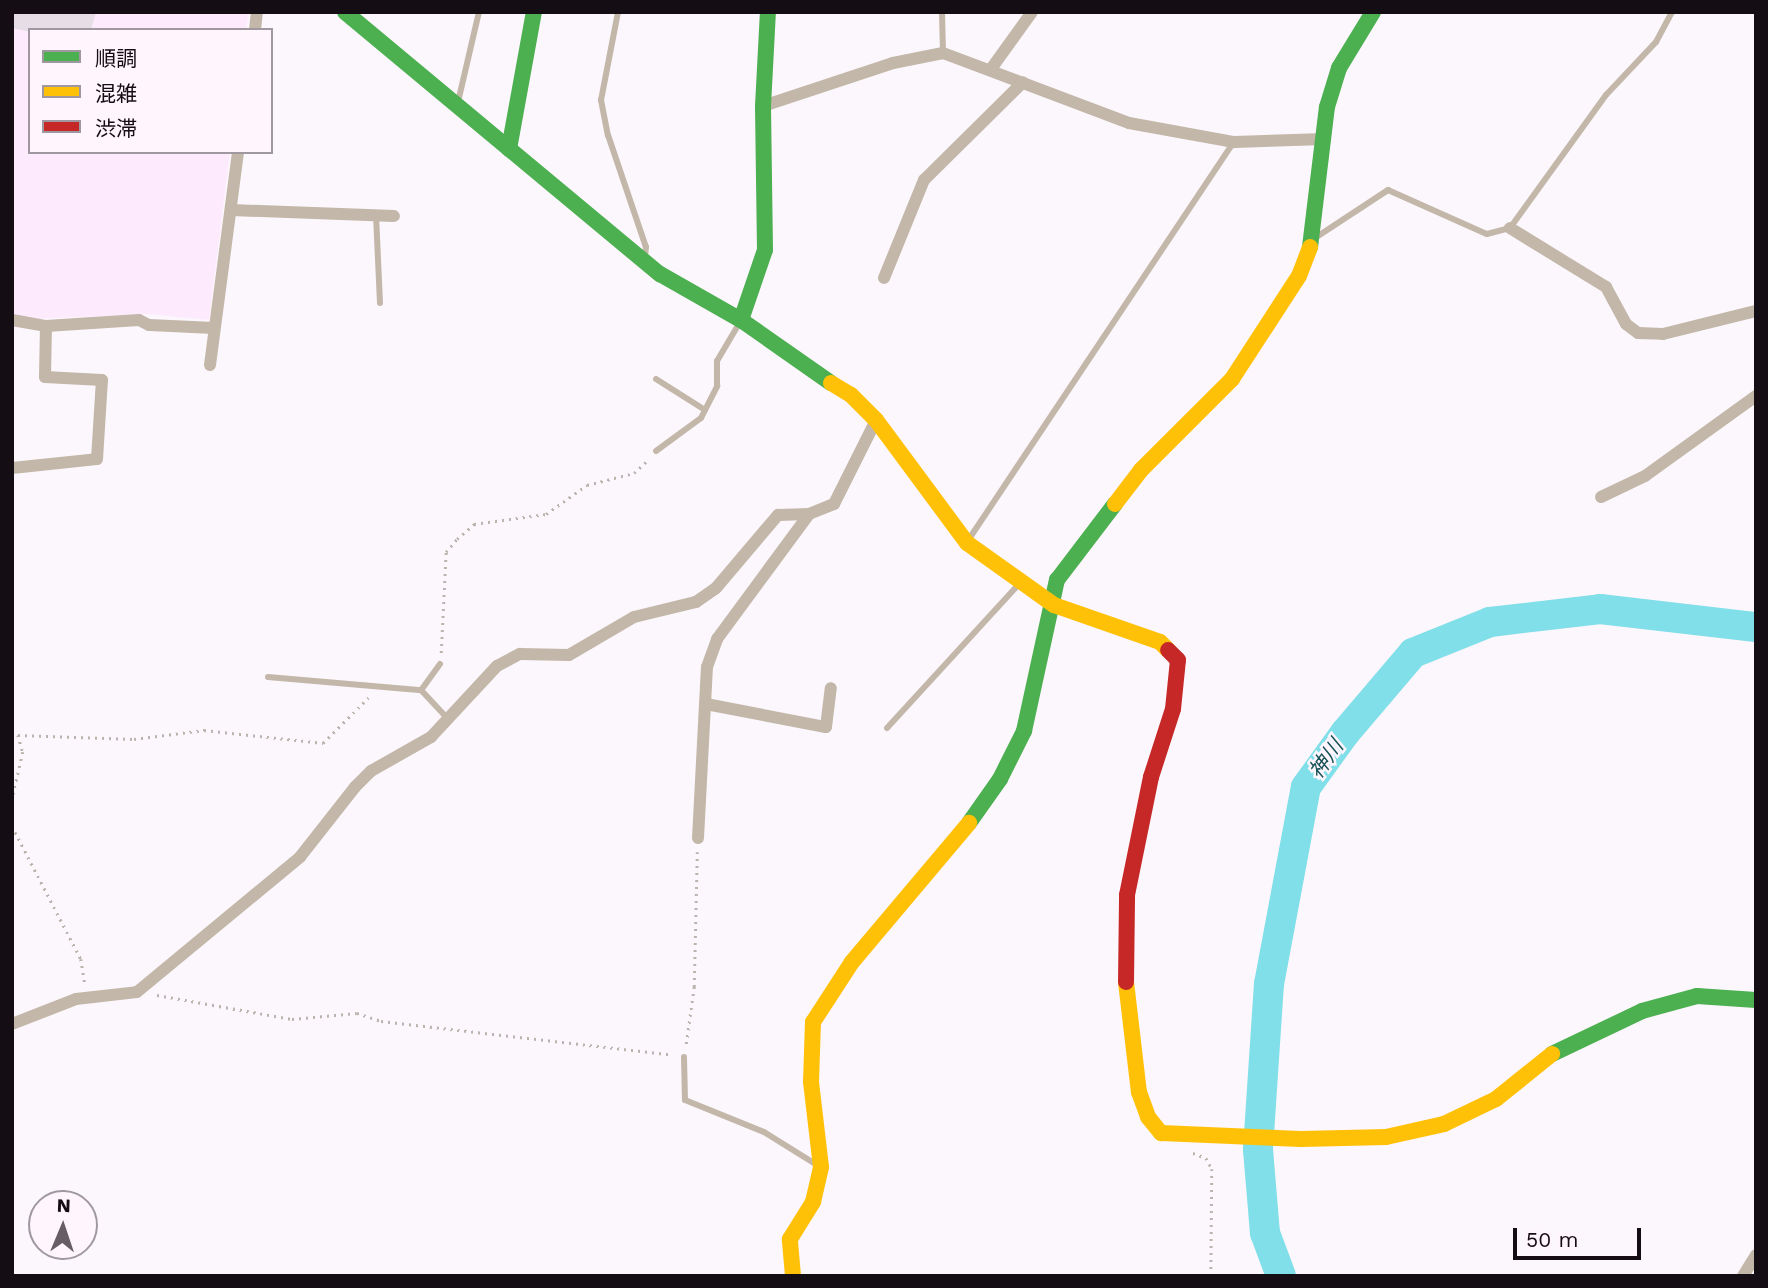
<!DOCTYPE html>
<html>
<head>
<meta charset="utf-8">
<style>
	body { margin:0 }
	#map { position:relative; width:1768px; height:1288px; overflow:hidden; background:#fcf7fc; font-family:"Work Sans","Noto Sans JP",sans-serif }
	div>[style] { position:absolute }
	[style*='--x'] { left:calc(var(--x)*1px); top:calc(var(--y)*1px); width:calc(var(--w)*1px); rotate:calc(var(--a)*1deg) }
	.built>* { inset:0; background:#fdebfd }
	.river>* { height:30px; margin:-15px; padding:0 15px; transform-origin:15px; border-radius:15px; background:#80dfe8 }
	.building>* { inset:0; background:#e7dde7 }
	.path>* { height:2.5px; margin-top:-1.25px; transform-origin:0; background:repeating-linear-gradient(90deg,#bbb4ae 0 2px,transparent 0 7px) }
	.lane>* { height:6px; margin:-3px; padding:0 3px; transform-origin:3px; border-radius:3px; background:#c3b7a9 }
	.street>* { height:12px; margin:-6px; padding:0 6px; transform-origin:6px; border-radius:6px; background:#c3b7a9 }
	.fast>* { height:16px; margin:-8px; padding:0 8px; transform-origin:8px; border-radius:8px; background:#4caf50 }
	.slow>* { height:16px; margin:-8px; padding:0 8px; transform-origin:8px; border-radius:8px; background:#ffc107 }
	.jam>* { height:16px; margin:-8px; padding:0 8px; transform-origin:8px; border-radius:8px; background:#c62828 }
	span { translate:-50% -50%; white-space:nowrap; text-align:center; line-height:1.15; -webkit-text-stroke:5px #fef5fd; paint-order:stroke }
	.water-label { font-size:21px; color:#185357; font-style:italic }
	.frame { position:absolute; inset:0; border:14px solid #140d14; pointer-events:none }
	.legend { position:absolute; left:28px; top:28px; width:245px; height:126px; box-sizing:border-box; background:#fef5fd; border:2px solid #a098a0; margin:0; padding:9px 12px; list-style:none; font-size:21px; color:#140d14 }
	.legend li { display:flex; align-items:center; gap:14px; height:35px }
	.legend b { width:35px; border:2px solid #a098a0 }
	.north { position:absolute; left:28px; top:1190px; width:70px; height:70px; box-sizing:border-box; background:#fef5fd; border:2px solid #a098a0; border-radius:50%; rotate:2deg; font-size:19px; font-weight:700; line-height:28px; text-align:center; color:#140d14 }
	.north::after { content:''; display:block; margin:auto; width:24px; height:32px; background:#655f65; clip-path:polygon(50% 0,100% 100%,50% 72%,0 100%) }
	.scale { position:absolute; left:1513px; top:1228px; width:128px; height:32px; box-sizing:border-box; border:4px solid #140d14; border-top:0; padding-left:9px; font-size:21px; line-height:24px; white-space:nowrap; color:#140d14; -webkit-text-stroke:5px #fef5fd; paint-order:stroke }
</style>
</head>
<body>
<div id="map">
	<div class="built">
		<i style="clip-path:polygon(12px 12px,249px 12px,246px 30px,30px 30px,30px 152px,230px 152px,209px 320px,147px 314px,32px 319px,12px 314px)"></i>
	</div>
	<div class="river">
		<i style="--x:1281;--y:1276;--w:46;--a:-110.4"></i>
		<i style="--x:1265;--y:1233;--w:84;--a:-94.8"></i>
		<i style="--x:1258;--y:1149;--w:165;--a:-86.2"></i>
		<i style="--x:1269;--y:984;--w:200;--a:-79.4"></i>
		<i style="--x:1306;--y:787;--w:67;--a:-54.2"></i>
		<i style="--x:1345;--y:733;--w:105;--a:-49.6"></i>
		<i style="--x:1413;--y:653;--w:83;--a:-21.9"></i>
		<i style="--x:1490;--y:622;--w:111;--a:-6.7"></i>
		<i style="--x:1600;--y:609;--w:157;--a:6.6"></i>
	</div>
	<div class="building">
		<i style="clip-path:polygon(12px 12px,96px 12px,91px 30px,30px 32px,12px 28px)"></i>
	</div>
	<div class="path">
		<i style="--x:441;--y:653;--w:101;--a:-87.2"></i>
		<i style="--x:446;--y:552;--w:17;--a:-50"></i>
		<i style="--x:457;--y:539;--w:23;--a:-41"></i>
		<i style="--x:474;--y:524;--w:73;--a:-7.9"></i>
		<i style="--x:546;--y:514;--w:50;--a:-35.3"></i>
		<i style="--x:587;--y:485;--w:49;--a:-14.3"></i>
		<i style="--x:634;--y:473;--w:19;--a:-43"></i>
		<i style="--x:12;--y:735;--w:6;--a:0"></i>
		<i style="--x:18;--y:735;--w:18;--a:74"></i>
		<i style="--x:23;--y:752;--w:49;--a:102.9"></i>
		<i style="--x:18;--y:735;--w:116;--a:2"></i>
		<i style="--x:134;--y:739;--w:71;--a:-7.3"></i>
		<i style="--x:204;--y:730;--w:120;--a:6.2"></i>
		<i style="--x:323;--y:743;--w:64;--a:-45"></i>
		<i style="--x:12;--y:826;--w:150;--a:62.6"></i>
		<i style="--x:81;--y:959;--w:25;--a:81"></i>
		<i style="--x:157;--y:995;--w:137;--a:10.1"></i>
		<i style="--x:292;--y:1019;--w:65;--a:-5.3"></i>
		<i style="--x:357;--y:1013;--w:25;--a:18"></i>
		<i style="--x:381;--y:1021;--w:294;--a:6.6"></i>
		<i style="--x:686;--y:1044;--w:58;--a:-82"></i>
		<i style="--x:694;--y:987;--w:135;--a:-88.7"></i>
		<i style="--x:1193;--y:1153;--w:14;--a:21"></i>
		<i style="--x:1206;--y:1158;--w:13;--a:61"></i>
		<i style="--x:1212;--y:1169;--w:107;--a:90.5"></i>
		<i style="--x:71;--y:1276;--w:80;--a:0"></i>
	</div>
	<div class="lane">
		<i style="--x:618;--y:12;--w:90;--a:100.9"></i>
		<i style="--x:601;--y:100;--w:36;--a:79"></i>
		<i style="--x:608;--y:135;--w:118;--a:71.3"></i>
		<i style="--x:646;--y:247;--w:10;--a:96"></i>
		<i style="--x:942;--y:12;--w:41;--a:88.6"></i>
		<i style="--x:458;--y:102;--w:92;--a:-76.9"></i>
		<i style="--x:376;--y:215;--w:88;--a:87.4"></i>
		<i style="--x:1318;--y:236;--w:84;--a:-33.3"></i>
		<i style="--x:1388;--y:190;--w:108;--a:24"></i>
		<i style="--x:1487;--y:234;--w:24;--a:-15"></i>
		<i style="--x:1510;--y:228;--w:164;--a:-54.2"></i>
		<i style="--x:1606;--y:95;--w:73;--a:-46.7"></i>
		<i style="--x:1656;--y:42;--w:34;--a:-62"></i>
		<i style="--x:656;--y:379;--w:58;--a:32.3"></i>
		<i style="--x:656;--y:451;--w:56;--a:-36.3"></i>
		<i style="--x:701;--y:418;--w:36;--a:-63"></i>
		<i style="--x:717;--y:386;--w:25;--a:-90"></i>
		<i style="--x:717;--y:361;--w:45;--a:-59.5"></i>
		<i style="--x:969;--y:539;--w:477;--a:-56.3"></i>
		<i style="--x:440;--y:664;--w:32;--a:126"></i>
		<i style="--x:421;--y:690;--w:40;--a:47"></i>
		<i style="--x:268;--y:677;--w:154;--a:4.9"></i>
		<i style="--x:887;--y:728;--w:197;--a:-47.5"></i>
		<i style="--x:684;--y:1057;--w:43;--a:88.7"></i>
		<i style="--x:685;--y:1100;--w:85;--a:22.1"></i>
		<i style="--x:764;--y:1132;--w:62;--a:31.9"></i>
	</div>
	<div class="street">
		<i style="--x:255;--y:30;--w:18;--a:-84"></i>
		<i style="--x:991;--y:69;--w:70;--a:-54.3"></i>
		<i style="--x:763;--y:106;--w:137;--a:-18.3"></i>
		<i style="--x:893;--y:63;--w:51;--a:-11.3"></i>
		<i style="--x:943;--y:53;--w:199;--a:20.6"></i>
		<i style="--x:1129;--y:123;--w:107;--a:10.3"></i>
		<i style="--x:1234;--y:142;--w:90;--a:-1.9"></i>
		<i style="--x:231;--y:210;--w:163;--a:2.1"></i>
		<i style="--x:1510;--y:228;--w:113;--a:31.6"></i>
		<i style="--x:1606;--y:287;--w:42;--a:61.6"></i>
		<i style="--x:1626;--y:324;--w:15;--a:37"></i>
		<i style="--x:1638;--y:333;--w:25;--a:2"></i>
		<i style="--x:1663;--y:334;--w:96;--a:-13.9"></i>
		<i style="--x:884;--y:278;--w:106;--a:-67.8"></i>
		<i style="--x:924;--y:180;--w:139;--a:-44.7"></i>
		<i style="--x:12;--y:320;--w:35;--a:10"></i>
		<i style="--x:46;--y:326;--w:93;--a:-3.7"></i>
		<i style="--x:139;--y:320;--w:11;--a:27"></i>
		<i style="--x:149;--y:325;--w:65;--a:2.6"></i>
		<i style="--x:210;--y:365;--w:215;--a:-82.5"></i>
		<i style="--x:12;--y:468;--w:85;--a:-6"></i>
		<i style="--x:97;--y:459;--w:79;--a:-86.4"></i>
		<i style="--x:102;--y:380;--w:57;--a:-177"></i>
		<i style="--x:45;--y:377;--w:51;--a:-88.9"></i>
		<i style="--x:1601;--y:497;--w:49;--a:-25.5"></i>
		<i style="--x:1645;--y:476;--w:137;--a:-35.8"></i>
		<i style="--x:706;--y:704;--w:122;--a:10.9"></i>
		<i style="--x:826;--y:727;--w:39;--a:-83"></i>
		<i style="--x:698;--y:838;--w:171;--a:-87"></i>
		<i style="--x:707;--y:667;--w:30;--a:-70"></i>
		<i style="--x:717;--y:639;--w:155;--a:-53.6"></i>
		<i style="--x:12;--y:1024;--w:69;--a:-21.3"></i>
		<i style="--x:76;--y:999;--w:61;--a:-6.5"></i>
		<i style="--x:137;--y:992;--w:212;--a:-39.6"></i>
		<i style="--x:300;--y:857;--w:89;--a:-51.8"></i>
		<i style="--x:355;--y:787;--w:23;--a:-45"></i>
		<i style="--x:371;--y:771;--w:69;--a:-29.5"></i>
		<i style="--x:431;--y:737;--w:97;--a:-47.1"></i>
		<i style="--x:497;--y:666;--w:26;--a:-28"></i>
		<i style="--x:520;--y:654;--w:49;--a:1.2"></i>
		<i style="--x:569;--y:655;--w:75;--a:-30.3"></i>
		<i style="--x:634;--y:617;--w:64;--a:-13.6"></i>
		<i style="--x:696;--y:602;--w:24;--a:-35"></i>
		<i style="--x:716;--y:588;--w:96;--a:-49.7"></i>
		<i style="--x:778;--y:515;--w:31;--a:-2"></i>
		<i style="--x:809;--y:514;--w:27;--a:-22"></i>
		<i style="--x:834;--y:504;--w:94;--a:-63.4"></i>
		<i style="--x:1743;--y:1276;--w:25;--a:-58"></i>
	</div>
	<div class="fast">
		<i style="--x:345;--y:12;--w:410;--a:39.8"></i>
		<i style="--x:660;--y:274;--w:93;--a:29.6"></i>
		<i style="--x:741;--y:320;--w:110;--a:35"></i>
		<i style="--x:509;--y:149;--w:139;--a:-79.7"></i>
		<i style="--x:1310;--y:247;--w:141;--a:-83.1"></i>
		<i style="--x:1327;--y:107;--w:41;--a:-72.9"></i>
		<i style="--x:1339;--y:68;--w:66;--a:-58.7"></i>
		<i style="--x:741;--y:320;--w:74;--a:-71.1"></i>
		<i style="--x:765;--y:250;--w:144;--a:-90.8"></i>
		<i style="--x:763;--y:106;--w:94;--a:-87"></i>
		<i style="--x:969;--y:823;--w:54;--a:-54.8"></i>
		<i style="--x:1000;--y:779;--w:54;--a:-63.4"></i>
		<i style="--x:1024;--y:731;--w:155;--a:-77.7"></i>
		<i style="--x:1057;--y:580;--w:96;--a:-52.7"></i>
		<i style="--x:1552;--y:1054;--w:100;--a:-25.5"></i>
		<i style="--x:1642;--y:1011;--w:57;--a:-15.3"></i>
		<i style="--x:1697;--y:996;--w:59;--a:3.9"></i>
	</div>
	<div class="slow">
		<i style="--x:831;--y:383;--w:23;--a:31"></i>
		<i style="--x:851;--y:395;--w:35;--a:45"></i>
		<i style="--x:876;--y:420;--w:153;--a:53.5"></i>
		<i style="--x:967;--y:543;--w:107;--a:35.5"></i>
		<i style="--x:1054;--y:605;--w:112;--a:19.2"></i>
		<i style="--x:1160;--y:642;--w:11;--a:45"></i>
		<i style="--x:1115;--y:504;--w:43;--a:-52.6"></i>
		<i style="--x:1141;--y:470;--w:129;--a:-45"></i>
		<i style="--x:1232;--y:379;--w:123;--a:-57"></i>
		<i style="--x:1299;--y:276;--w:31;--a:-69"></i>
		<i style="--x:1126;--y:982;--w:111;--a:83.3"></i>
		<i style="--x:1139;--y:1092;--w:27;--a:70"></i>
		<i style="--x:1148;--y:1117;--w:21;--a:51"></i>
		<i style="--x:1161;--y:1133;--w:140;--a:2.5"></i>
		<i style="--x:1301;--y:1139;--w:85;--a:-1.3"></i>
		<i style="--x:1386;--y:1137;--w:59;--a:-12.6"></i>
		<i style="--x:1444;--y:1124;--w:58;--a:-25.7"></i>
		<i style="--x:1496;--y:1099;--w:72;--a:-38.8"></i>
		<i style="--x:793;--y:1276;--w:37;--a:-95"></i>
		<i style="--x:790;--y:1239;--w:44;--a:-58.1"></i>
		<i style="--x:813;--y:1202;--w:36;--a:-77"></i>
		<i style="--x:821;--y:1167;--w:86;--a:-96.7"></i>
		<i style="--x:811;--y:1082;--w:60;--a:-88.1"></i>
		<i style="--x:813;--y:1022;--w:72;--a:-57"></i>
		<i style="--x:852;--y:962;--w:182;--a:-49.9"></i>
	</div>
	<div class="jam">
		<i style="--x:1126;--y:982;--w:87;--a:-89.3"></i>
		<i style="--x:1127;--y:895;--w:120;--a:-78.5"></i>
		<i style="--x:1151;--y:777;--w:71;--a:-72.1"></i>
		<i style="--x:1173;--y:709;--w:49;--a:-84.2"></i>
		<i style="--x:1178;--y:660;--w:14;--a:-135"></i>
	</div>
	<div class="water-label">
		<span style="left:1326px;top:759px;rotate:-54deg">神川</span>
	</div>
	<div class="frame"></div>
	<ul class="legend">
	<li><b style="height:9px;background:#4caf50"></b>順調</li>
	<li><b style="height:9px;background:#ffc107"></b>混雑</li>
	<li><b style="height:9px;background:#c62828"></b>渋滞</li>
	</ul>
	<div class="north">N</div>
	<div class="scale">50 m</div>
</div>
</body>
</html>
